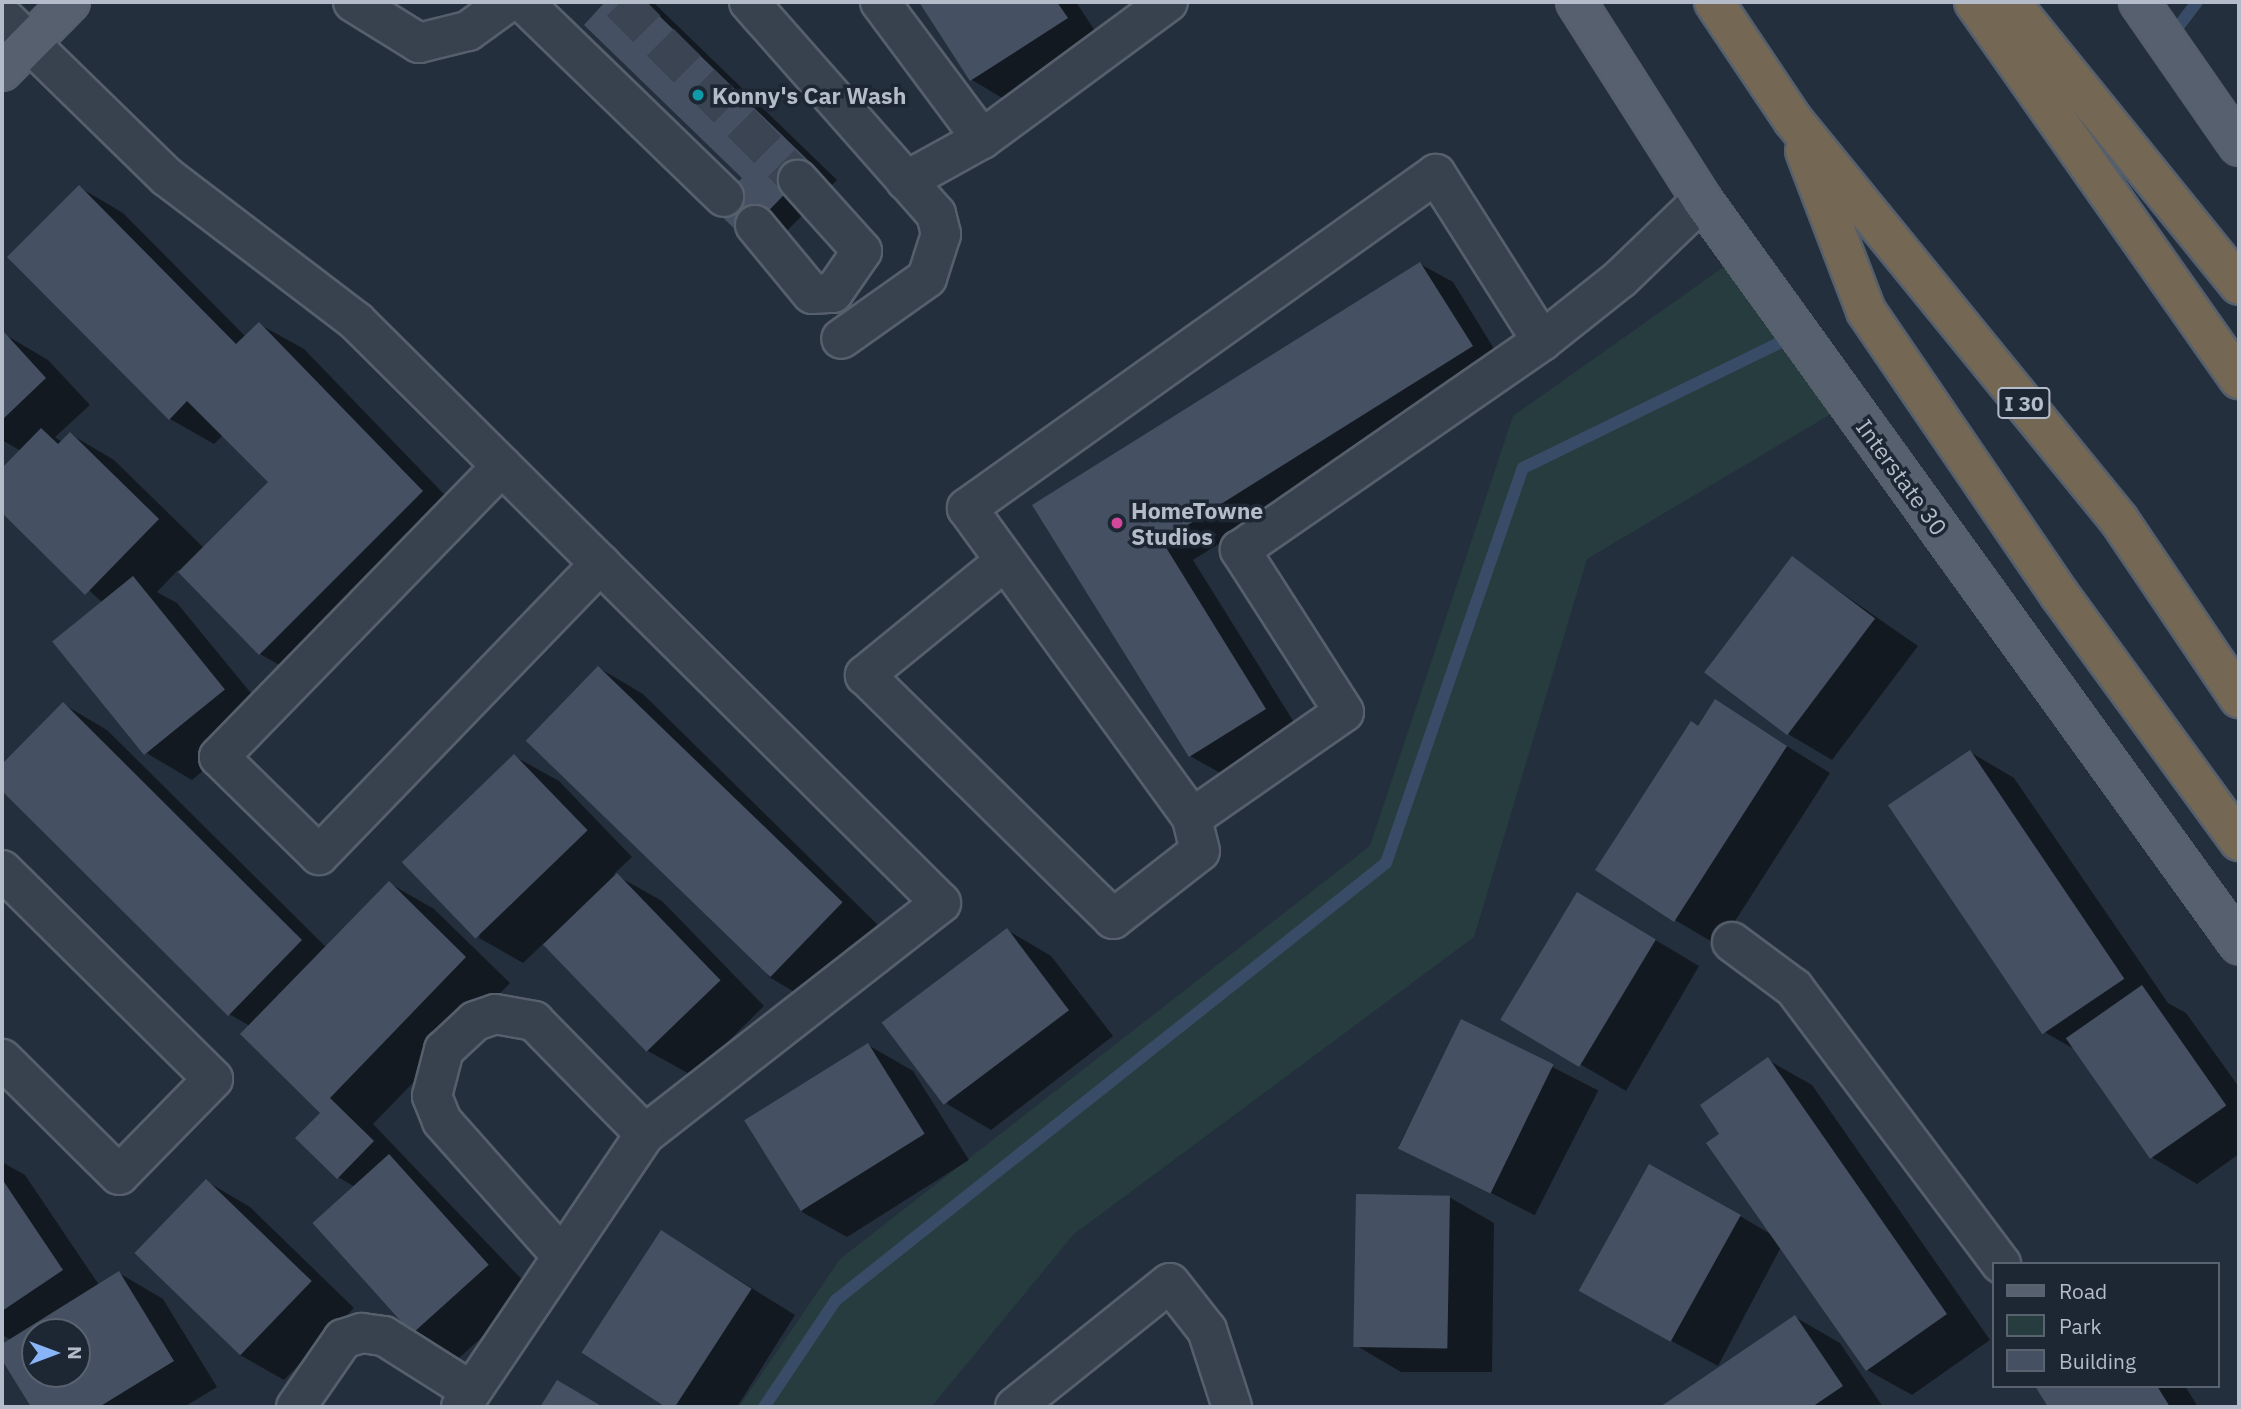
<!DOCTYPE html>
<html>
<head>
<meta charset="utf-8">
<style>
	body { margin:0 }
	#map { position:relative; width:2241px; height:1409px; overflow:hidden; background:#242f3e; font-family:"IBM Plex Sans",sans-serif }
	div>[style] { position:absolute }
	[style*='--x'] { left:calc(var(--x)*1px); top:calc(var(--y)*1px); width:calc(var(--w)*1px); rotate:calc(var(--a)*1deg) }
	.green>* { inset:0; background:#263c3f }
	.shadow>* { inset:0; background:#0007; transform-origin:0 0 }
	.stream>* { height:12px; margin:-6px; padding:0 6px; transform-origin:6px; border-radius:6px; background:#394c67 }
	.building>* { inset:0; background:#455162; transform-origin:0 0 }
	.minor-tunnel>* { height:38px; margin-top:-19px; transform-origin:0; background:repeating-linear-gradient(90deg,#3a4453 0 38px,transparent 0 57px) }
	.roads { filter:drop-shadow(2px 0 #565f6c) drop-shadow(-2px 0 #565f6c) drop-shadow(0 2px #565f6c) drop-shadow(0 -2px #565f6c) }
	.minor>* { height:38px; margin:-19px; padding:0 19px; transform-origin:19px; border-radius:19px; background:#38414e }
	.major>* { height:38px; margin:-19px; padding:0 19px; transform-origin:19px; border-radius:19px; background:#56606e }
	.highway>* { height:38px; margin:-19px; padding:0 19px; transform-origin:19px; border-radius:19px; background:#746855 }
	.dots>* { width:19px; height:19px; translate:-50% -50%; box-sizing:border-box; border:4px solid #1d2633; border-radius:50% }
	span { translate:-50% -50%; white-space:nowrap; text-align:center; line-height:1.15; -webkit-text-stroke:7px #1d2633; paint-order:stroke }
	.shield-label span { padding:2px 5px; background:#1d2633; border:2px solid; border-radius:5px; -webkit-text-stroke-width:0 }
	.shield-label { font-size:21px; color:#b4bcc9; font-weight:700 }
	.poi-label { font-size:23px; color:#b4bcc9; font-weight:700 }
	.left { translate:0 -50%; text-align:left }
	.street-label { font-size:23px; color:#b4bcc9 }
	.frame { position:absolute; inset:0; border:4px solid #b4bcc9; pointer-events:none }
	.legend { position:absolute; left:1992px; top:1262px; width:228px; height:126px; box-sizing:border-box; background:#1d2633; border:2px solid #59626f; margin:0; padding:9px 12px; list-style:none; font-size:21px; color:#b4bcc9 }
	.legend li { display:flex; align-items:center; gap:14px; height:35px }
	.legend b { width:35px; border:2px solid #59626f }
	.north { position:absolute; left:21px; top:1318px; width:70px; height:70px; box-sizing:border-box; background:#1d2633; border:2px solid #59626f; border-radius:50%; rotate:90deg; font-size:19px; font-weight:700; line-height:28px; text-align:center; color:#b4bcc9 }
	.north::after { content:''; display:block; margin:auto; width:24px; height:32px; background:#8ab4f8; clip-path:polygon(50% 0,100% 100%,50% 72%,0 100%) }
</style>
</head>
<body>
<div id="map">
	<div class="green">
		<i style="clip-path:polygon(1742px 254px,1846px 405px,1587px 559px,1474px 937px,1074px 1234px,931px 1407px,739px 1407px,840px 1259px,1370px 846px,1513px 416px)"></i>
	</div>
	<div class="shadow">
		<i style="clip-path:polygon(608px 2px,653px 2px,837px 180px,768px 250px,744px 178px,586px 25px)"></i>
		<i style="clip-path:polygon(921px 2px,1076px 2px,1099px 37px,1004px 99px,972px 80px)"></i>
		<i style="clip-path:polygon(79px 187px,123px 213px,246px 337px,259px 324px,304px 349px,466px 517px,304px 679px,260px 654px,178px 570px,157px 592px,177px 603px,269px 715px,192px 780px,148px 754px,55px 643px,103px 603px,2px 511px,2px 470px,21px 451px,2px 440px,4px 334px,48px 360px,90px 405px,55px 437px,62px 442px,70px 434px,114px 460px,204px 548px,270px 482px,223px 435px,214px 444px,170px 419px)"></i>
		<i style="clip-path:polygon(1420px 264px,1453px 282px,1504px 365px,1193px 560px,1297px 727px,1222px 774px,1190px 756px,1034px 505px)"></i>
		<i style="clip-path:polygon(1793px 559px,1918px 646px,1832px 760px,1788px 734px)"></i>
		<i style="clip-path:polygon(599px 668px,643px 694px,884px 931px,813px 1003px,769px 977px)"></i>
		<i style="clip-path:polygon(1716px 702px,1830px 773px,1719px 946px,1675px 920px,1699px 727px)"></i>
		<i style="clip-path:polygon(63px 704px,107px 730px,327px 948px,389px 883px,434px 909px,510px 983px,373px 1124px,533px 1291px,459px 1358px,414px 1332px,355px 1187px,338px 1177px,323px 1113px,250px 1026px,229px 1014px,2px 788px,2px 767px)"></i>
		<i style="clip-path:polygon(1970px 752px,2014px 778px,2168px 1003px,2186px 1013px,2239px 1087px,2239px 1154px,2197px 1184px,2153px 1158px,2076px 1050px,2046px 1033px)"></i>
		<i style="clip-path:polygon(514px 756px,559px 781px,632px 857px,614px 874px,662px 901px,764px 1006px,693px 1076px,648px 1051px,544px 943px,523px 963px,479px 938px)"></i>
		<i style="clip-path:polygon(1622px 920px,1699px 966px,1626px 1091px,1505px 1020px)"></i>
		<i style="clip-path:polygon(1007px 930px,1051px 956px,1113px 1036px,991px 1130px,947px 1104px)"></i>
		<i style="left:1462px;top:1021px;width:153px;height:140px;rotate:27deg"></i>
		<i style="clip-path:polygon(868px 1045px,913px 1071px,969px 1160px,847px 1237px,802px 1212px)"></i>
		<i style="clip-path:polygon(1768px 1060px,1812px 1085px,1990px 1340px,1912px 1395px,1867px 1370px,1781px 1247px,1718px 1366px,1627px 1317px,1740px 1216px,1772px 1235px)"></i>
		<i style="clip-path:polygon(evenodd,2px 1162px,25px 1175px,99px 1285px,119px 1273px,163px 1299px,217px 1387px,184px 1407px,33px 1407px,2px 1357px,2px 1346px,11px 1340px,2px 1335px,2px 1162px,35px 1332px,77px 1332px,77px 1374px,35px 1374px,35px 1332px)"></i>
		<i style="clip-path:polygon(206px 1181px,250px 1207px,354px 1308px,284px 1380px,240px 1355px)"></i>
		<i style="clip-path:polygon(1449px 1197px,1494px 1223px,1492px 1372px,1401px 1372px,1357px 1346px)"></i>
		<i style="clip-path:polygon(662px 1232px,795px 1315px,737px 1407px,670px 1407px,585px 1353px)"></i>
		<i style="clip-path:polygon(1795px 1317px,1840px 1343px,1883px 1407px,1663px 1407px)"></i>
		<i style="clip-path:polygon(2038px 1386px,2185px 1386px,2198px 1407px,2050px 1407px)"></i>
	</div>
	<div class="stream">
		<i style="--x:2172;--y:35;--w:41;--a:-52.9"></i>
		<i style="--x:764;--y:1407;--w:129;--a:-56.1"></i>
		<i style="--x:836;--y:1300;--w:702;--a:-38.47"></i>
		<i style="--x:1386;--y:863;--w:418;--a:-70.9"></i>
		<i style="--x:1523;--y:468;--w:283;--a:-26"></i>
	</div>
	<div class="building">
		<i style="clip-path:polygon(605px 2px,645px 2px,813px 165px,743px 237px,713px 208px,742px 178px,584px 25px)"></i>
		<i style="clip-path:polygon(919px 2px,1057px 2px,1068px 18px,970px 81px)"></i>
		<i style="clip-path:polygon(79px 185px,236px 344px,259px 322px,423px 491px,259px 655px,178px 572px,268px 482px,187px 401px,169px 420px,7px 257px)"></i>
		<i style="clip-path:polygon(1420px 262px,1473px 346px,1162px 541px,1266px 709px,1189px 757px,1032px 505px)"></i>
		<i style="clip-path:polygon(4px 332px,46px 378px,2px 420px,2px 334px)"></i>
		<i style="clip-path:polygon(41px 428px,58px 444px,70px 432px,159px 519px,85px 595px,2px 513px,2px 468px)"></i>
		<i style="left:1792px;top:556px;width:104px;height:146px;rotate:37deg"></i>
		<i style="left:133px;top:576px;width:146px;height:104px;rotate:51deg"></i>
		<i style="left:598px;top:666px;width:340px;height:104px;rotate:44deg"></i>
		<i style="clip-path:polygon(1715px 699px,1787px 746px,1674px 922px,1595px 870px,1691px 721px,1698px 726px)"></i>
		<i style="clip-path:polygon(63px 702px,302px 940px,228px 1016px,2px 791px,2px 764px)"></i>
		<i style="left:1970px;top:750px;width:276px;height:99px;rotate:56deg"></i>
		<i style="left:514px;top:754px;width:106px;height:156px;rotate:46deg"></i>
		<i style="left:617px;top:873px;width:149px;height:103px;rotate:46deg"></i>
		<i style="clip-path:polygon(389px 881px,466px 957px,330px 1098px,374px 1141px,337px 1179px,295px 1138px,320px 1113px,240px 1034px)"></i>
		<i style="left:1577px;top:892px;width:92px;height:149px;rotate:31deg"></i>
		<i style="left:1007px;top:928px;width:103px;height:157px;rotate:53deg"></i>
		<i style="left:2142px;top:985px;width:147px;height:93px;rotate:55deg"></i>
		<i style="left:1461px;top:1019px;width:103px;height:144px;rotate:26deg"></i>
		<i style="left:868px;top:1043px;width:107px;height:146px;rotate:58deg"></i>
		<i style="clip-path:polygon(1768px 1057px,1947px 1314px,1866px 1371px,1706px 1143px,1719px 1134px,1700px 1105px)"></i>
		<i style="left:389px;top:1154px;width:149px;height:103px;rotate:48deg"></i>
		<i style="left:1649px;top:1164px;width:105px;height:145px;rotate:29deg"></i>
		<i style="clip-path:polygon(2px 1179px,63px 1270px,2px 1311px)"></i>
		<i style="left:206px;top:1179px;width:147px;height:103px;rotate:44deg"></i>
		<i style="left:1356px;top:1194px;width:94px;height:153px;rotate:1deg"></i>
		<i style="left:661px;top:1230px;width:108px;height:146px;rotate:33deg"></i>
		<i style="clip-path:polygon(evenodd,119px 1271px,174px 1361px,99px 1407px,31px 1407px,2px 1360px,2px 1344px,119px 1271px,35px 1332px,77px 1332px,77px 1374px,35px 1374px,35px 1332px)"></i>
		<i style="clip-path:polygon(1795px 1315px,1843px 1386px,1812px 1407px,1660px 1407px)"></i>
		<i style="clip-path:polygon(557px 1380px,603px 1407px,540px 1407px)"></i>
		<i style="clip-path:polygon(2035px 1386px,2157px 1386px,2170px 1407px,2048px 1407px)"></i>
	</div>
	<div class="minor-tunnel">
		<i style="--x:620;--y:2;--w:252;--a:45"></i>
	</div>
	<div class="roads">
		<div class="minor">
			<i style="--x:353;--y:2;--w:78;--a:31.8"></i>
			<i style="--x:419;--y:43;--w:50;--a:-13.8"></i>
			<i style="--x:468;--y:31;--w:49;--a:-35.9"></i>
			<i style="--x:523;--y:2;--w:280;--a:44.1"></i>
			<i style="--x:749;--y:2;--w:283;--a:48.6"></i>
			<i style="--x:936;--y:214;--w:21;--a:76"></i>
			<i style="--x:941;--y:234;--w:46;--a:107.7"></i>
			<i style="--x:927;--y:278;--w:105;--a:144.7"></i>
			<i style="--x:880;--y:2;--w:171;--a:53.3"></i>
			<i style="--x:2;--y:16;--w:231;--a:44.3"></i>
			<i style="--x:167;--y:177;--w:238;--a:37.3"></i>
			<i style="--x:356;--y:321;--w:825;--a:44.85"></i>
			<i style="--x:941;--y:903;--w:375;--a:142"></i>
			<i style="--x:645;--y:1134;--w:329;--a:124"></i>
			<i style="--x:906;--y:181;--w:87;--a:-28.9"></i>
			<i style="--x:982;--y:139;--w:231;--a:-36.4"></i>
			<i style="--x:755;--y:225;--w:89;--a:50.4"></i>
			<i style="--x:812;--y:294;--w:21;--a:-3"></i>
			<i style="--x:833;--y:293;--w:51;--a:-55.4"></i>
			<i style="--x:862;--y:251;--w:96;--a:-132"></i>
			<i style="--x:1542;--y:341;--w:198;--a:-122.4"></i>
			<i style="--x:1436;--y:174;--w:576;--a:144.54"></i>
			<i style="--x:967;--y:508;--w:383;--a:54"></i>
			<i style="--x:1192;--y:818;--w:185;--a:-34.9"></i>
			<i style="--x:1344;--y:712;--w:193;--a:-122.7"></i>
			<i style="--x:1240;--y:550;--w:367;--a:-34.7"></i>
			<i style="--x:1542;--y:341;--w:100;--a:-38.5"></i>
			<i style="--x:1620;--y:279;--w:114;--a:-43.9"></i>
			<i style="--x:502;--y:466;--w:406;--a:134.2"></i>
			<i style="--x:219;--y:757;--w:140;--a:44.4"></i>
			<i style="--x:319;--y:855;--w:405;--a:-46"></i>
			<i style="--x:1005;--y:561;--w:181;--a:140.8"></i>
			<i style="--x:865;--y:675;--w:348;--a:44.5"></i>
			<i style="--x:1113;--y:919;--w:110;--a:-38"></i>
			<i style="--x:1200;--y:851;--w:34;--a:-104"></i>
			<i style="--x:2;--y:870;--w:297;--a:44.7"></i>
			<i style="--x:213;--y:1079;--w:134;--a:134.4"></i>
			<i style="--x:119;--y:1175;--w:165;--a:-135.2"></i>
			<i style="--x:1732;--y:942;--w:77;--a:36.6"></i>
			<i style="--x:1794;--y:988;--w:345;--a:53.1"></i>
			<i style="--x:560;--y:1254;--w:178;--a:-131.6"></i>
			<i style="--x:442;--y:1121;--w:27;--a:-112"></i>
			<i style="--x:432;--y:1096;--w:48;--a:-75.4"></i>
			<i style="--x:444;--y:1050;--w:42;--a:-43.1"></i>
			<i style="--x:475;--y:1021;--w:21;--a:-19"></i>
			<i style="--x:495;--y:1014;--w:40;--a:10"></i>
			<i style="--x:534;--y:1021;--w:158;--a:45.5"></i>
			<i style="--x:296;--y:1407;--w:83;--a:-55.3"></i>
			<i style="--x:343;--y:1339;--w:20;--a:-18"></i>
			<i style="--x:362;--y:1333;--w:22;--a:8"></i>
			<i style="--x:384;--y:1336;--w:103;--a:32.3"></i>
			<i style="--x:1015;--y:1407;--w:198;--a:-38.7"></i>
			<i style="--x:1170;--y:1283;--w:60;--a:51.8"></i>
			<i style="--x:1207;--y:1330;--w:81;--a:72"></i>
		</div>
		<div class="major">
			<i style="--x:1576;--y:2;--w:235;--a:57.5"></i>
			<i style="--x:1702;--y:200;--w:918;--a:54.18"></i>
			<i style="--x:2139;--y:2;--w:175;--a:55.2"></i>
			<i style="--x:2;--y:71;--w:97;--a:-45.4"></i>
		</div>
		<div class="highway">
			<i style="--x:1714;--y:2;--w:142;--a:56.2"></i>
			<i style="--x:1793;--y:120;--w:516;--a:50.82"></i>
			<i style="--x:2119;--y:520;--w:215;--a:56"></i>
			<i style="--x:1974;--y:2;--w:461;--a:54.9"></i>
			<i style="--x:2010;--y:2;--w:364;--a:51"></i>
			<i style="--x:1805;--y:151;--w:171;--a:69.1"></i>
			<i style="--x:1866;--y:311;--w:343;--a:55.7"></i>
			<i style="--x:2059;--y:594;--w:306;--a:53.9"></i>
		</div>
	</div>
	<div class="dots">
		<i style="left:698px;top:95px;background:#0f9aa8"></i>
		<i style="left:1117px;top:523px;background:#d1479c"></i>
	</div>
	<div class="shield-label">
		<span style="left:2024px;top:403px">I 30</span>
	</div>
	<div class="poi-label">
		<span class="left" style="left:712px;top:95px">Konny's Car Wash</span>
		<span class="left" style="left:1131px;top:523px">HomeTowne<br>Studios</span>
	</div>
	<div class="street-label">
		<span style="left:1902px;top:477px;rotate:54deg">Interstate 30</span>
	</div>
	<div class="frame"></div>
	<ul class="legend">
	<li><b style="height:9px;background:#56606e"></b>Road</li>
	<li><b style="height:19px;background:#263c3f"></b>Park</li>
	<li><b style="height:19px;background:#455162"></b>Building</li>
	</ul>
	<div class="north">N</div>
</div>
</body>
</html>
